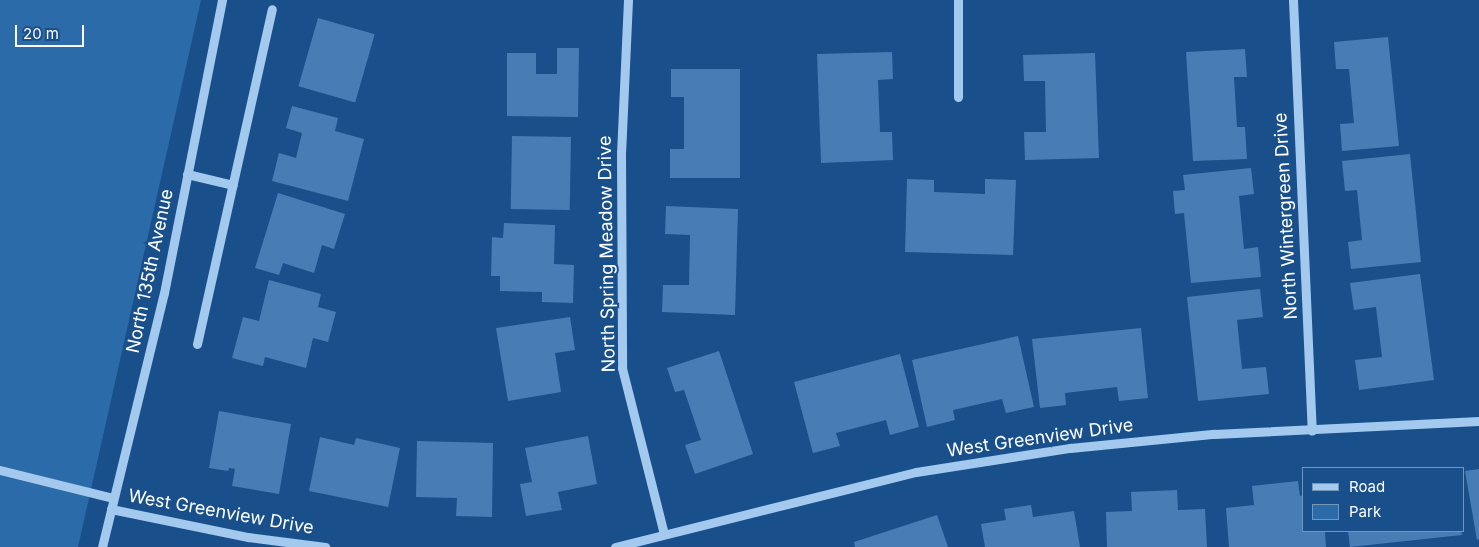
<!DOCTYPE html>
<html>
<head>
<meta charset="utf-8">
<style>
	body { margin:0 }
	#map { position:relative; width:1479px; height:547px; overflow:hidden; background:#19508b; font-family:Inter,sans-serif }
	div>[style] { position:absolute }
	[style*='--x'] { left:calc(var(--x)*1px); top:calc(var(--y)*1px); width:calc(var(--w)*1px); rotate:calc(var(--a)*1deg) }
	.green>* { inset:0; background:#2c6ba9 }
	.building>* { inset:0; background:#467db5; transform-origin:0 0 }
	.minor>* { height:9px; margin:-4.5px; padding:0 4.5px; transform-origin:4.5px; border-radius:4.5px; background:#a3c9ee }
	span { translate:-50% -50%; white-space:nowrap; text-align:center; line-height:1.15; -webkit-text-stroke:4px #19508b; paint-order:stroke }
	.street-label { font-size:18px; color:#fff }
	.legend { position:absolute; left:1302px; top:467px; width:162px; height:65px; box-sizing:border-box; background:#19508b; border:1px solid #7596b9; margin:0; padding:6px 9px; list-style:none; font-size:15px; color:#fff }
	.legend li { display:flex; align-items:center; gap:10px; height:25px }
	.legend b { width:25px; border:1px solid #7596b9 }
	.scale { position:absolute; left:15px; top:25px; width:69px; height:22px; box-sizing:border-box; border:2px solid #fff; border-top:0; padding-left:6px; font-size:15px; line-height:18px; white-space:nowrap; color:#fff; -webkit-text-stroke:4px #19508b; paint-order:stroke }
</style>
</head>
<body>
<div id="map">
	<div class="green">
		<i style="clip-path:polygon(0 0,201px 0,78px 547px,0 547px)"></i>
	</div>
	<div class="building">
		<i style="left:318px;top:18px;width:59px;height:71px;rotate:16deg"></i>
		<i style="clip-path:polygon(1388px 37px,1399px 146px,1342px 151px,1340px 124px,1354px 123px,1349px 69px,1336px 69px,1334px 42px)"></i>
		<i style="clip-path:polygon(557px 48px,579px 48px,578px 117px,507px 116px,507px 53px,536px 53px,536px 74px,557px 74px)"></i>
		<i style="clip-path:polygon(1245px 49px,1247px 77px,1234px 77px,1237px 127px,1245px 127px,1247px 159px,1193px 161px,1186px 52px)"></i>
		<i style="clip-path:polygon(892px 52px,893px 79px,878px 80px,880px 132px,892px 132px,893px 160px,821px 163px,817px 54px)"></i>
		<i style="clip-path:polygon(1095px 53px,1099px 158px,1025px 160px,1024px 132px,1046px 132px,1045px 81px,1024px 81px,1023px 55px)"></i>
		<i style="clip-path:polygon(671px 69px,740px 69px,740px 178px,670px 178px,670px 149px,684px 149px,684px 97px,671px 97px)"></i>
		<i style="clip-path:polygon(292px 106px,338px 118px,335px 131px,364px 139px,348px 201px,272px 181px,279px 153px,296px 158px,302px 133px,286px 128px)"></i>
		<i style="left:512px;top:136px;width:59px;height:73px;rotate:1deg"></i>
		<i style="clip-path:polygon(1410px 154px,1421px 262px,1351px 269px,1348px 242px,1362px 240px,1357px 190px,1345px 191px,1342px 161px)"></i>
		<i style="clip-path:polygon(1251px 168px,1254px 194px,1239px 196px,1244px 249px,1258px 247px,1261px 277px,1191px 283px,1184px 213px,1175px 214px,1173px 191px,1185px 190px,1183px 175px)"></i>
		<i style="clip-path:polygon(907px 179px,934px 180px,934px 192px,985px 194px,985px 179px,1016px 180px,1013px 255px,905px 252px)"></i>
		<i style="clip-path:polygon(278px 193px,345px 214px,334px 249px,322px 245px,314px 273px,283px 263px,279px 275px,255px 268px)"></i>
		<i style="clip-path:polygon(666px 206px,738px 209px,735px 315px,662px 312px,663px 285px,689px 285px,690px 235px,665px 234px)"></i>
		<i style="clip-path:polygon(504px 223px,555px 225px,554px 264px,574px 265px,573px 303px,542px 302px,542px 292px,500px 291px,500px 276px,491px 276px,492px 237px,503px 238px)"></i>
		<i style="clip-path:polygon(1420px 274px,1434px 380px,1359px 390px,1355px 360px,1382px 357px,1376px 307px,1354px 310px,1350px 283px)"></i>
		<i style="clip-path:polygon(269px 280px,321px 294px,318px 307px,336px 312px,328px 342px,313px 338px,306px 368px,265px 357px,263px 366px,232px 358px,243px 317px,259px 321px)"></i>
		<i style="clip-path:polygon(1260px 289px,1263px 317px,1237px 320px,1242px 369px,1266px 367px,1269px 394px,1198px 401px,1187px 297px)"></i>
		<i style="clip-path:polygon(570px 317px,575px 350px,555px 353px,561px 392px,508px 401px,496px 328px)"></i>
		<i style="clip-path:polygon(1141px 328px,1148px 398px,1119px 401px,1117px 387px,1065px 393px,1066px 405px,1040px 408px,1032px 339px)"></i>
		<i style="clip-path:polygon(1018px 336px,1034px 407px,1006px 413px,1002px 399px,953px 410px,955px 420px,927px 427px,912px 360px)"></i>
		<i style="clip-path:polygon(719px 351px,753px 454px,695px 474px,685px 445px,701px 440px,684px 390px,675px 392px,667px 368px)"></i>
		<i style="clip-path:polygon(900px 354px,919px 427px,890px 435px,886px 420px,836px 433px,840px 446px,813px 453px,794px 382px)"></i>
		<i style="clip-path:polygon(219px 411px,291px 424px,279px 494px,232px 486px,235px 469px,229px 468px,228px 471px,209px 468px)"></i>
		<i style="clip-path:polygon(588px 436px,597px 484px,558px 492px,562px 510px,526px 516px,520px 484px,532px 482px,525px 448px)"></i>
		<i style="clip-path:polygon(320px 437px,354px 445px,356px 438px,400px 448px,388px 507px,309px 491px)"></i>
		<i style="clip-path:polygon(417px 441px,493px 443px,492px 517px,456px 516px,457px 498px,416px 497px)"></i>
		<i style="clip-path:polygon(1479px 469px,1479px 539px,1477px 540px,1465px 471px)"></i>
		<i style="clip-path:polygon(1298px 481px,1300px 496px,1303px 495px,1303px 531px,1325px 531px,1326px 547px,1229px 547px,1226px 508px,1254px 505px,1252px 486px)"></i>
		<i style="clip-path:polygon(1177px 490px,1178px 510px,1205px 509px,1207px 547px,1107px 547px,1106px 512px,1132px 511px,1131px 492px)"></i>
		<i style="clip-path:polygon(1031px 505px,1033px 517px,1074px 511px,1080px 547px,985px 547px,981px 524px,1006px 520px,1004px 509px)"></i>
		<i style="clip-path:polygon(937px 515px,948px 547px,855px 547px,854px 542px)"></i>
		<i style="clip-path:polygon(1348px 531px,1461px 531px,1462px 535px,1350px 547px)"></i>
	</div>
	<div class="minor">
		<i style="--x:628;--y:0;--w:153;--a:92.6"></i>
		<i style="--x:621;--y:153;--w:215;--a:89.7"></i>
		<i style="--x:622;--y:368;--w:171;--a:75.8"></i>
		<i style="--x:1293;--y:0;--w:431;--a:87.5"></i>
		<i style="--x:958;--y:97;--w:97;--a:-90"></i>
		<i style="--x:187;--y:174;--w:47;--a:13.4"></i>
		<i style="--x:197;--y:344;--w:343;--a:-77.4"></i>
		<i style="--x:0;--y:470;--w:116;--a:13.9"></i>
		<i style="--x:111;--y:509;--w:140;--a:11.6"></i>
		<i style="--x:248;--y:537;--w:78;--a:7.4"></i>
		<i style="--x:102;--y:547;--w:261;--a:-76.3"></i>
		<i style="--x:164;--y:293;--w:299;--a:-78.8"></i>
		<i style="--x:615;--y:547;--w:310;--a:-14"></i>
		<i style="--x:916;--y:472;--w:156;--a:-8.9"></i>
		<i style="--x:1070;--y:448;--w:145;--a:-5.6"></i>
		<i style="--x:1214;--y:434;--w:265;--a:-2.8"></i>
	</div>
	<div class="street-label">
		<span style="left:1286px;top:216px;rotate:-93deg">North Wintergreen Drive</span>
		<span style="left:607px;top:254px;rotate:-91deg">North Spring Meadow Drive</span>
		<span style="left:150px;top:271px;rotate:-78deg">North 135th Avenue</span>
		<span style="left:1040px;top:438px;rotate:-8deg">West Greenview Drive</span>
		<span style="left:221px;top:512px;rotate:10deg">West Greenview Drive</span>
	</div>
	<ul class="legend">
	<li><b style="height:6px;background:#a3c9ee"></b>Road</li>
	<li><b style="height:14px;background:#2c6ba9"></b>Park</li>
	</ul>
	<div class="scale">20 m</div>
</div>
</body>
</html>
